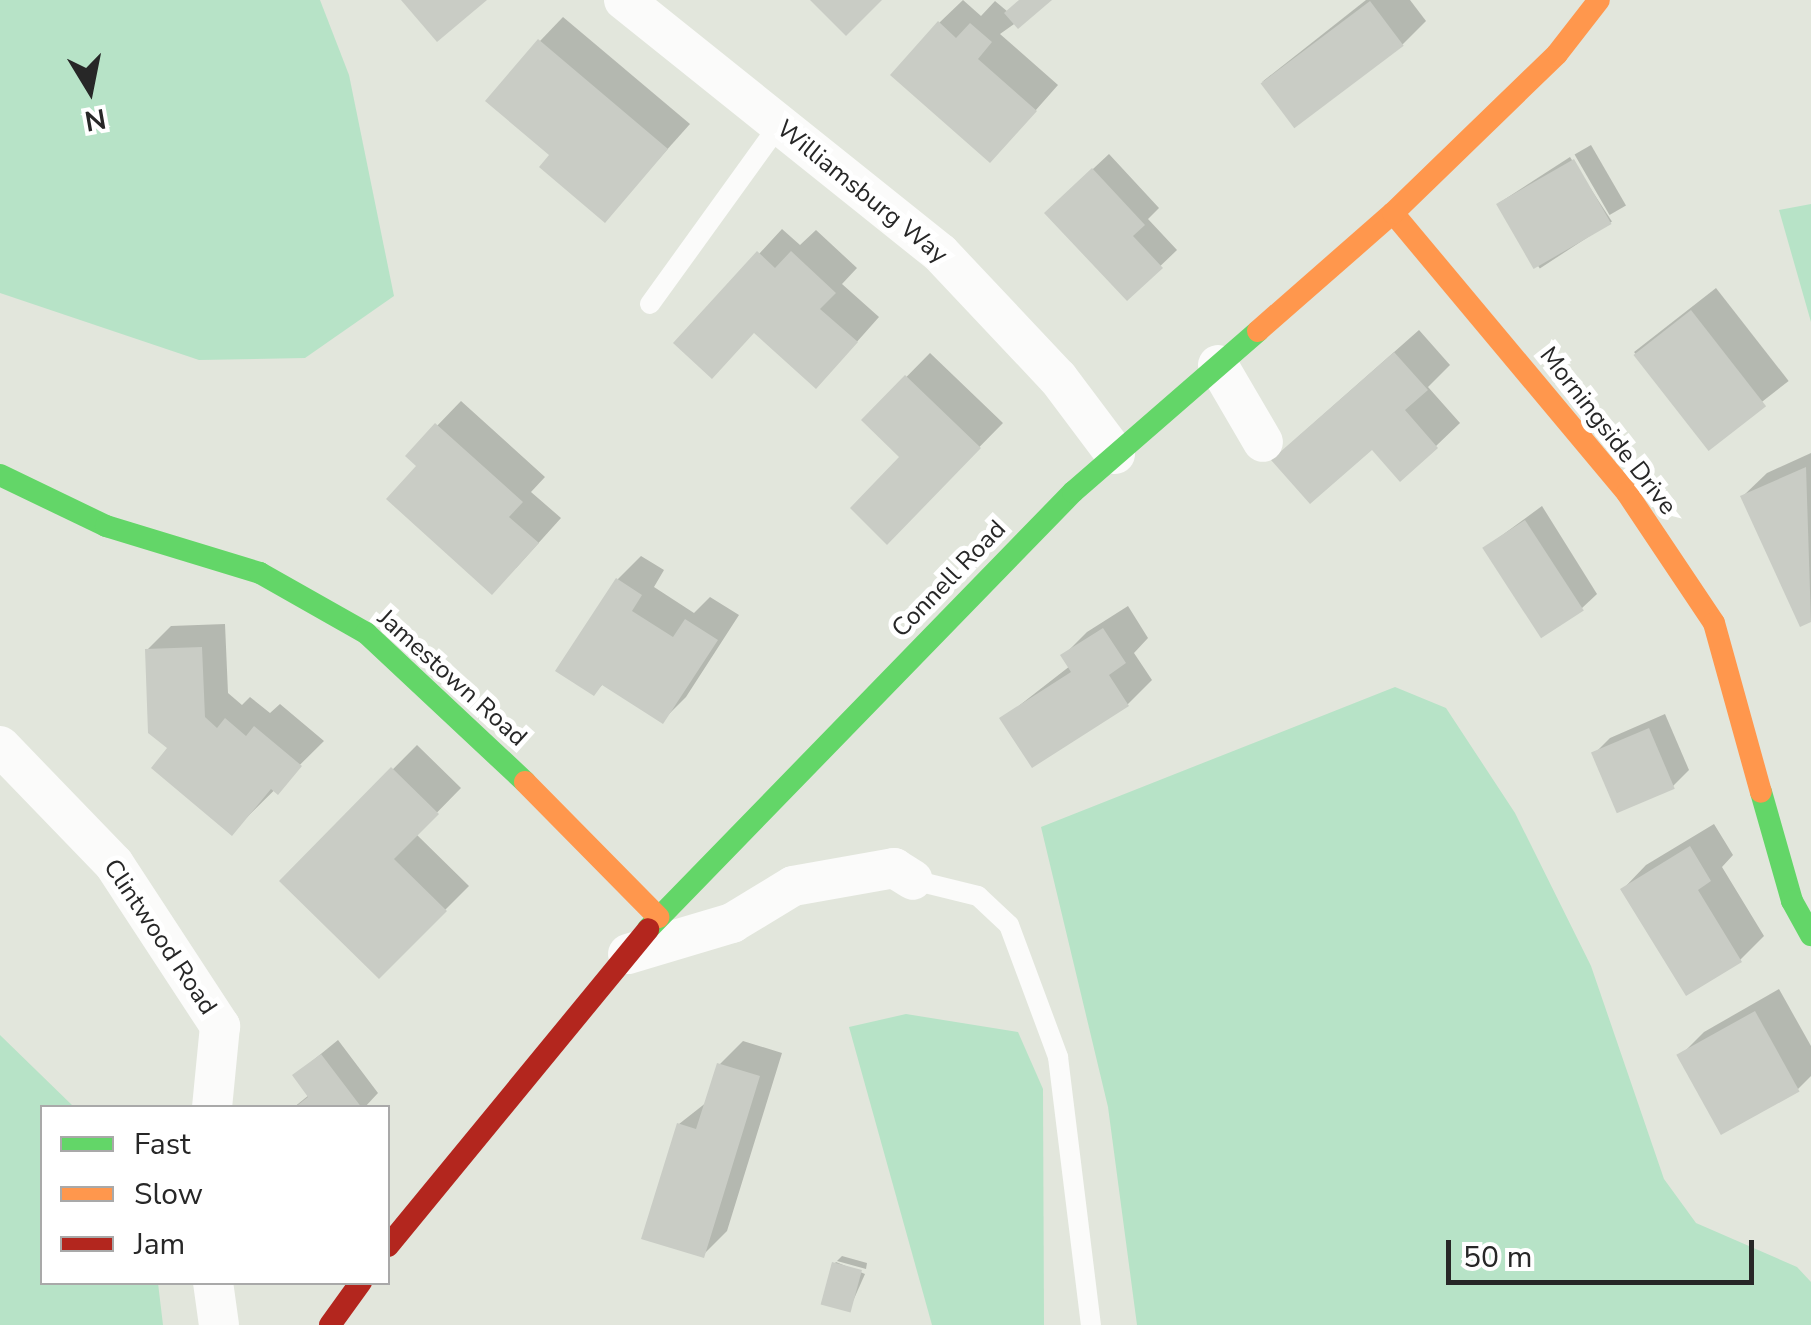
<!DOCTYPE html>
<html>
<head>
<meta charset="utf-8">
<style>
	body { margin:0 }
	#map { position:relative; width:1811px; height:1325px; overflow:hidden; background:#e2e6dc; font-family:"Nunito Sans",sans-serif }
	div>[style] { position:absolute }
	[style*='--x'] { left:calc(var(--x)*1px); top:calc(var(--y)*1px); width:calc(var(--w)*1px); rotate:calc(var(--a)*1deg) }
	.green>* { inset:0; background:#b7e3c7 }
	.shadow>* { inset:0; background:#0003; transform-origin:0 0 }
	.building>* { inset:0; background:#c9ccc5; transform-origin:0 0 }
	.lane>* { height:20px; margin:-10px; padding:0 10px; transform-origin:10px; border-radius:10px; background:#fbfbfa }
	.street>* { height:40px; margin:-20px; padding:0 20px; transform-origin:20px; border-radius:20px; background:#fbfbfa }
	.fast>* { height:22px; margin:-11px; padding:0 11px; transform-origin:11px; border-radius:11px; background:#63d668 }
	.slow>* { height:22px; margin:-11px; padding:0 11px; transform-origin:11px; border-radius:11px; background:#ff974d }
	.jam>* { height:22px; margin:-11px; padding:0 11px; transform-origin:11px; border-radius:11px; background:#b3261e }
	span { translate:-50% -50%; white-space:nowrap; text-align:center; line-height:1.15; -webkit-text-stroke:10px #fff; paint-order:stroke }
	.street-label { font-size:25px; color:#272727 }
	.legend { position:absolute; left:40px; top:1105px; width:350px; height:180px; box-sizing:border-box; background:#fff; border:2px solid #a9a9a9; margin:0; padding:12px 18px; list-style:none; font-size:30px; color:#272727 }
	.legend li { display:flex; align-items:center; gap:20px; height:50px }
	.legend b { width:50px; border:2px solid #a9a9a9 }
	.north { position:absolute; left:40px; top:40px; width:100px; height:100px; -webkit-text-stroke:8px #fff; paint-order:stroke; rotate:170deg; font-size:28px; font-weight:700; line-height:40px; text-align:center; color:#272727 }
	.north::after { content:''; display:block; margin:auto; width:35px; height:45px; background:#272727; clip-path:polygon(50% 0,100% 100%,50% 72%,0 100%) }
	.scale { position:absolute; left:1446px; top:1240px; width:308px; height:45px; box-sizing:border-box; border:5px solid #272727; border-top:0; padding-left:12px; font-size:30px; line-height:35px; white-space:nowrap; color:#272727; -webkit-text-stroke:8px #fff; paint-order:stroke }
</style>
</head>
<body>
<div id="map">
	<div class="green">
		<i style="clip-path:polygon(0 0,320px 0,349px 75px,394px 296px,305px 358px,199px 360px,0 293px)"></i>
		<i style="clip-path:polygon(1811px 204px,1811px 322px,1779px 210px)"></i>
		<i style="clip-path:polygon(1395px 687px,1446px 708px,1515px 813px,1591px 966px,1664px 1179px,1696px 1223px,1797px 1267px,1811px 1282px,1811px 1325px,1137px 1325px,1108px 1107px,1041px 827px)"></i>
		<i style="clip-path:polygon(906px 1014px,1018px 1032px,1043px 1089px,1044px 1325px,932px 1325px,849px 1027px)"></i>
		<i style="clip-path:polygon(0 1035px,74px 1107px,42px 1108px,42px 1282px,158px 1283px,163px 1325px,0 1325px)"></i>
	</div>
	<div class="shadow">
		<i style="clip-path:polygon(963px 0,981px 16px,995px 1px,1008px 12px,1022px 0,1048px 0,1000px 34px,1058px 85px,1013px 136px,939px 23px)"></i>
		<i style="clip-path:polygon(1366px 0,1410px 0,1426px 21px,1402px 45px,1262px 82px)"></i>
		<i style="clip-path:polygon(563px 17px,690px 124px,605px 219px,552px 154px,540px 41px)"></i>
		<i style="left:1591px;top:145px;width:70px;height:19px;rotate:60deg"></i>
		<i style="clip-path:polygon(1109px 154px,1159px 208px,1148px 219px,1177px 250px,1127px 298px,1063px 197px)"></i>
		<i style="left:1570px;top:157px;width:77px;height:86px;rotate:57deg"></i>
		<i style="clip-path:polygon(782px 229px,800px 245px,816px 230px,857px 268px,842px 284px,879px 317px,839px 362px,755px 330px,677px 343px)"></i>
		<i style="left:1716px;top:288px;width:118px;height:104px;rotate:52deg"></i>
		<i style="clip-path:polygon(1419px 330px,1450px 365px,1428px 387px,1460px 423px,1436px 446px,1298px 437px)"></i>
		<i style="clip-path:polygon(930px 353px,1003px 423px,887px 541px,903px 457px,864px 420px)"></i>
		<i style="clip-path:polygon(461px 401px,545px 477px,531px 492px,561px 518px,516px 568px,408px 456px)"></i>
		<i style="clip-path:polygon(1811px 453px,1811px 620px,1801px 624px,1743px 496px,1767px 473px)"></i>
		<i style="clip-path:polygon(1542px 506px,1597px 594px,1581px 609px,1486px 547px)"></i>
		<i style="clip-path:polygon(641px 556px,664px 570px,654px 587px,694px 613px,710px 597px,739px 615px,686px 697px,662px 721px,604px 683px,594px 693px,618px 579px)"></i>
		<i style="clip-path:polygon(1128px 606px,1148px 638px,1134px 653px,1152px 680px,1128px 704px,1033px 765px,1003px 718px,1070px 666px,1063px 656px,1087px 632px)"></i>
		<i style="clip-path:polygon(225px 624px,228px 693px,242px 705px,250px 697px,270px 713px,280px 704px,324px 741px,232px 832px,171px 748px,147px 650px,171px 626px)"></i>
		<i style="clip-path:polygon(1665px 714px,1689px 770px,1673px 786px,1594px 754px,1610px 738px)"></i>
		<i style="clip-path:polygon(417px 745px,461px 788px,416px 834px,469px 886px,379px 976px,282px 881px)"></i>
		<i style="clip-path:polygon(1714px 824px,1733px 855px,1722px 867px,1764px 936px,1740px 960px,1623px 889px,1646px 865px)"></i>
		<i style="clip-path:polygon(1779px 989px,1811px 1046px,1811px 1076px,1798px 1089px,1680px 1056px,1704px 1032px)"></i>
		<i style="clip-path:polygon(338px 1040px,378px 1093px,364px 1108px,293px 1108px,309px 1095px,295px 1075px)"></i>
		<i style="clip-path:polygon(743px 1041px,782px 1053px,727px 1231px,703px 1255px,679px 1124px,707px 1102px,719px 1065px)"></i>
		<i style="clip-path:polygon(842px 1256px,867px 1263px,866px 1269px,837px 1261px)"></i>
		<i style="clip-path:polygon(836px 1262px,865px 1274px,849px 1310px,835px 1263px)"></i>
	</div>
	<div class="building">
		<i style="clip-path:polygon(401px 0,487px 0,437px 42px)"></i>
		<i style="clip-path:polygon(810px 0,882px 0,846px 36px)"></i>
		<i style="clip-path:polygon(1019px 0,1052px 0,1018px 29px,1004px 13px)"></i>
		<i style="left:1370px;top:1px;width:56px;height:137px;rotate:53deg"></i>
		<i style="clip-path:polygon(938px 21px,956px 38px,970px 23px,992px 42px,978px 59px,1037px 111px,990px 163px,890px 75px)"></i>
		<i style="clip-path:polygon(538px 39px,668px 149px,605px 223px,539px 167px,549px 155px,485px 101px)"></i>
		<i style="left:1574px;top:159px;width:75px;height:90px;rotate:60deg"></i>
		<i style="clip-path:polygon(1092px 168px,1145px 225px,1133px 236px,1163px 268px,1127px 301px,1044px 213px)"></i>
		<i style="clip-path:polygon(757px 251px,775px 268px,791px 251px,836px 293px,820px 309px,858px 342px,816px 389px,754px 333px,712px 379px,673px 343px)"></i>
		<i style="left:1691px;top:310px;width:122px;height:73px;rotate:52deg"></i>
		<i style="clip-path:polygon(1394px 352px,1428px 390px,1405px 410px,1438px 448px,1400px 482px,1372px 450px,1310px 504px,1271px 460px)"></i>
		<i style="clip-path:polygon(905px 375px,981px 448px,887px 545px,850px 508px,899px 457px,861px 420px)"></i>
		<i style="clip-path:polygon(435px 423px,523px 502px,509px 517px,539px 543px,492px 595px,386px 499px,416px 466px,405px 456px)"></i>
		<i style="clip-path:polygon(1806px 467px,1811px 622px,1800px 627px,1740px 496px)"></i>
		<i style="left:1525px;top:520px;width:108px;height:51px;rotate:57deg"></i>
		<i style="clip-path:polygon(616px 578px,642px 595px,632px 611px,673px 637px,685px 619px,718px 640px,663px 724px,602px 685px,594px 696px,555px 671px)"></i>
		<i style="clip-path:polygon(1103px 628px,1126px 663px,1109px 675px,1129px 706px,1032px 768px,999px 718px,1071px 672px,1060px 655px)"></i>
		<i style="clip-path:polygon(202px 647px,205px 717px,217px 728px,225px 718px,246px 736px,254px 726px,302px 766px,278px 795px,271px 789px,232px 836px,151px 768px,167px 748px,148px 733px,145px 649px)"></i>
		<i style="left:1649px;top:728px;width:66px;height:63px;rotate:67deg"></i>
		<i style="clip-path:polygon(391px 767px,439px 814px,394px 859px,447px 911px,379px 979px,279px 881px)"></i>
		<i style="clip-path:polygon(1690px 846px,1711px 881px,1698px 890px,1742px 962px,1686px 996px,1620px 889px)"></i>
		<i style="left:1755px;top:1011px;width:92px;height:90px;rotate:61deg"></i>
		<i style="clip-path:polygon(321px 1054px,362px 1108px,294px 1108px,308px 1097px,292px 1075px)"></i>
		<i style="clip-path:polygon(717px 1063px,760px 1076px,704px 1258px,641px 1239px,677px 1123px,696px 1129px)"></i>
		<i style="left:832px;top:1262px;width:31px;height:44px;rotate:15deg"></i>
	</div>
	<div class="lane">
		<i style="--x:650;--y:304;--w:222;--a:-54.2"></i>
		<i style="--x:913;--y:880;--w:67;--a:13.8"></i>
		<i style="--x:978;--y:896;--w:42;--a:43.1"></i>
		<i style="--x:1009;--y:925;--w:141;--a:69.6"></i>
		<i style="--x:1058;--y:1057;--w:270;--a:83"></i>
	</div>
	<div class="street">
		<i style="--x:624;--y:0;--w:405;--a:38.7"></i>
		<i style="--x:940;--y:253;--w:172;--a:46.7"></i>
		<i style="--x:1058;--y:378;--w:95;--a:53.1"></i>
		<i style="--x:1218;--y:365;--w:89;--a:59.7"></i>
		<i style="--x:0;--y:746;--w:164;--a:46"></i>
		<i style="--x:114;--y:864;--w:194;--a:56.8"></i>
		<i style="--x:220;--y:1026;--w:82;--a:95.6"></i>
		<i style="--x:628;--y:954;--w:109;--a:-16.6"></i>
		<i style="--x:732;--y:923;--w:71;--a:-31.2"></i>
		<i style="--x:793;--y:886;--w:103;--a:-10.1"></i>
		<i style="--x:894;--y:868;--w:22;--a:32"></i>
		<i style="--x:213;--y:1282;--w:43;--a:82.1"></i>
	</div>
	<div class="fast">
		<i style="--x:0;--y:475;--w:118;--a:25.7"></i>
		<i style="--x:106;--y:526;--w:161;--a:17"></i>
		<i style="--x:260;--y:573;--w:122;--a:29.5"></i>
		<i style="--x:366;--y:633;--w:218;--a:43.1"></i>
		<i style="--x:1761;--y:792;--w:113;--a:74.1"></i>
		<i style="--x:1792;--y:901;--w:39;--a:61"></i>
		<i style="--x:648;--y:929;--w:610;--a:-45.8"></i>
		<i style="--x:1073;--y:492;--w:245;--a:-41"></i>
	</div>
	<div class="slow">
		<i style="--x:1393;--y:213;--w:365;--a:50.1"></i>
		<i style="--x:1627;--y:493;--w:156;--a:56.2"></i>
		<i style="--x:1714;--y:623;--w:175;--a:74.5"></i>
		<i style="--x:1258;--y:331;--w:179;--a:-41.2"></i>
		<i style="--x:1393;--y:213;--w:228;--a:-44.1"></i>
		<i style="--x:1557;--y:54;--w:68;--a:-52.1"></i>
		<i style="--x:525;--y:782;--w:190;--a:45.4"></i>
	</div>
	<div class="jam">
		<i style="--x:388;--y:1246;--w:410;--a:-50.6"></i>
		<i style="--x:330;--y:1325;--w:53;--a:-54.2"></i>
	</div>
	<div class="street-label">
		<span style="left:862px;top:192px;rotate:39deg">Williamsburg Way</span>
		<span style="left:1608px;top:431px;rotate:52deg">Morningside Drive</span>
		<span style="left:949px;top:579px;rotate:-46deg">Connell Road</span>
		<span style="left:452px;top:678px;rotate:42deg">Jamestown Road</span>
		<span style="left:160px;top:937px;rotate:56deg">Clintwood Road</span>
	</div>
	<ul class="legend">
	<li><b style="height:12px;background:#63d668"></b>Fast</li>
	<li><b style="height:12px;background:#ff974d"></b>Slow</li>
	<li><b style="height:12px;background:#b3261e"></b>Jam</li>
	</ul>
	<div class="north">N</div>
	<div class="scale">50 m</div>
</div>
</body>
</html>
